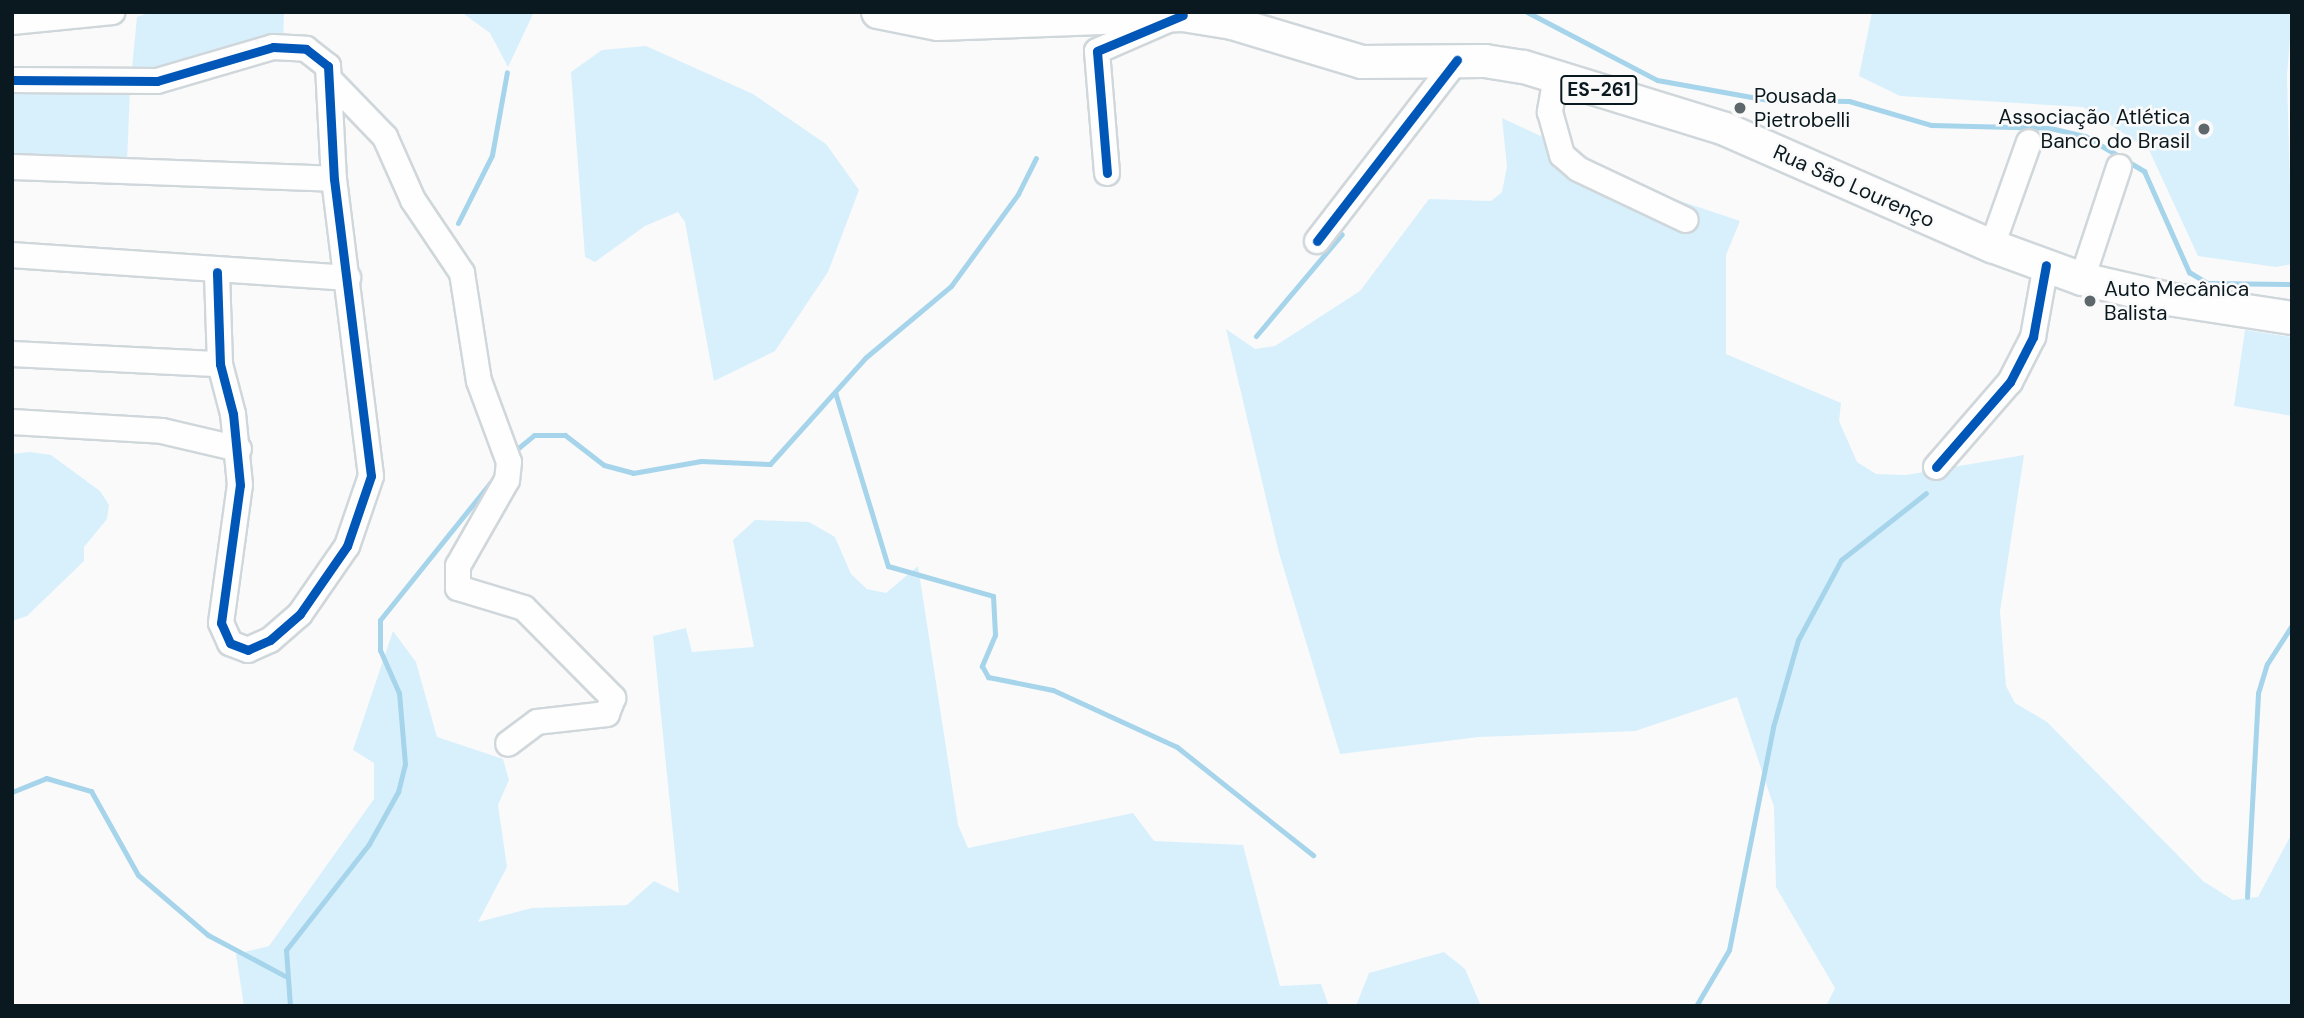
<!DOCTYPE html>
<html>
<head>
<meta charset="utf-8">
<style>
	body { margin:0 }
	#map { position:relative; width:2304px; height:1018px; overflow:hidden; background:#fafafa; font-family:"DM Sans",sans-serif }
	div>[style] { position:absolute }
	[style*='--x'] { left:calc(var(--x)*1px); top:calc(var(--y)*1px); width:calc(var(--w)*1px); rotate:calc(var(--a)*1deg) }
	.green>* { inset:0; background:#d8f0fc }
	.stream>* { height:5px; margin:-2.5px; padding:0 2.5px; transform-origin:2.5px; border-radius:2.5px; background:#a5d4eb }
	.roads { filter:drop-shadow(2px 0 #d0d7db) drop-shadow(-2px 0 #d0d7db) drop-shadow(0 2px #d0d7db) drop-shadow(0 -2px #d0d7db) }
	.minor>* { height:24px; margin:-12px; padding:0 12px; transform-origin:12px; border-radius:12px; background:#fefefe }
	.major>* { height:32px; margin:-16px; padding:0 16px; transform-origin:16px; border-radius:16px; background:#fefefe }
	.cycleway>* { height:9px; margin:-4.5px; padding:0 4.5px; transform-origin:4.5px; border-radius:4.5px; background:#0057b8 }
	.dots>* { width:19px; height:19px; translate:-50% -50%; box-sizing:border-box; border:4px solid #fafafa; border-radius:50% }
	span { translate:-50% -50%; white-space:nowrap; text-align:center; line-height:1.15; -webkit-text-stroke:5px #fafafa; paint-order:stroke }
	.shield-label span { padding:2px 5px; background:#fafafa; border:2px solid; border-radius:5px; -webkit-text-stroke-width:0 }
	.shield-label { font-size:19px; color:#0a191f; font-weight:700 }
	.poi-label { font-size:21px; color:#0a191f }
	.left { translate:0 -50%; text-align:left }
	.right { translate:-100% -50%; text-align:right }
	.street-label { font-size:21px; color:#0a191f }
	.frame { position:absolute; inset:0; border:14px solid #0a191f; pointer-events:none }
</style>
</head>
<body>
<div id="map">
	<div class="green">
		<i style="clip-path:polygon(151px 12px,284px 12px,283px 50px,130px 88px,127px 163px,22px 176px,12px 184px,12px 85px,130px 88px,137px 17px)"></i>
		<i style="clip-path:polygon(461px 12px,534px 12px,508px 67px,490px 33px)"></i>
		<i style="clip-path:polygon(1872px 12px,2292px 12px,2287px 76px,2292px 264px,2276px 267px,2198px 256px,2149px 150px,2083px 107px,1900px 96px,1859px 76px)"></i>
		<i style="clip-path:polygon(646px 46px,753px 94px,826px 144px,859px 190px,828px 272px,775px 351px,714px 381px,685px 222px,678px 212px,645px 226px,595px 262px,585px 257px,571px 72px,602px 50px)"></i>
		<i style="clip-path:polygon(1502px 118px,1677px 200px,1740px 221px,1726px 255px,1726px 354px,1841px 403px,1839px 421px,1857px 462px,1876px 474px,1906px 475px,2024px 455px,2000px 611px,2006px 686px,2015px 703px,2047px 722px,2203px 881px,2233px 900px,2258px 897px,2292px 833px,2292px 1006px,1826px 1006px,1835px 988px,1776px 887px,1774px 807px,1737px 697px,1635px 731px,1479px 737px,1340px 754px,1279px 553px,1226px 329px,1255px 349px,1275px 346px,1360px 291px,1429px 199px,1491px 201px,1502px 192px,1507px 166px)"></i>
		<i style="clip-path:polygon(2245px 330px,2292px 337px,2292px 416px,2234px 406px)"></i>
		<i style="clip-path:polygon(30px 452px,51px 455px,100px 491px,109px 505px,107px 519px,84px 547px,84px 561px,27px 616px,12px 621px,12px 454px)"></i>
		<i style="clip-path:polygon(755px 520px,809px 522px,835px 537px,851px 574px,867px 589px,886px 593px,918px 566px,958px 825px,968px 848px,1133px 813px,1154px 841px,1243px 845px,1280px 986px,1321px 984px,1329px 1006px,244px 1006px,236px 954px,269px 946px,374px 799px,374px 763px,353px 750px,393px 631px,416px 662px,437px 737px,503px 759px,509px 780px,498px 805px,507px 867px,478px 922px,532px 908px,627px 905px,654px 881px,679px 893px,653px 636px,686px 628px,692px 652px,754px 647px,733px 540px)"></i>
		<i style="clip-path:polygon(1444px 952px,1465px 969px,1481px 1006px,1356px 1006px,1369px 973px)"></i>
	</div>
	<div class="stream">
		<i style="--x:1527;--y:12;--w:147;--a:27.6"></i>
		<i style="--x:1657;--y:80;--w:113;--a:10.2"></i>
		<i style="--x:1768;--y:100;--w:81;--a:0.7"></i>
		<i style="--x:1849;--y:101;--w:85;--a:16.3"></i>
		<i style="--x:1931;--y:125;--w:119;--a:1.4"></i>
		<i style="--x:2050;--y:128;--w:36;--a:13"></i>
		<i style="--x:2085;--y:136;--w:69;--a:30.7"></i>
		<i style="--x:2144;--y:171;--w:111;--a:66"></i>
		<i style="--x:2189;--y:272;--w:21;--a:31"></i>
		<i style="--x:2207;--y:283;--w:85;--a:0.7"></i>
		<i style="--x:458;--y:223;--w:76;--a:-63.4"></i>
		<i style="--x:492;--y:155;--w:84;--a:-79.8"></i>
		<i style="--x:1256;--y:336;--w:133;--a:-49.9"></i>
		<i style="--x:835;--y:392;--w:182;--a:73.1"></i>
		<i style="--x:888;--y:566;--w:109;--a:15.9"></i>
		<i style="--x:993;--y:596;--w:39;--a:87"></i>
		<i style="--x:995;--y:635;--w:34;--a:113"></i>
		<i style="--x:982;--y:666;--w:13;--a:61"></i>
		<i style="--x:988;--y:677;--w:66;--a:11.3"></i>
		<i style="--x:1053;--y:690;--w:136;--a:24.7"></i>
		<i style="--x:1177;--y:747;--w:174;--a:38.5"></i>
		<i style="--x:517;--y:449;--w:22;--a:-39"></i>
		<i style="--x:534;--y:435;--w:31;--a:0"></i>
		<i style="--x:565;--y:435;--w:49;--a:37.6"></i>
		<i style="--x:604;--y:465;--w:30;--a:15"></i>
		<i style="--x:633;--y:473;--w:69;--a:-10"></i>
		<i style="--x:701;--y:461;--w:69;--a:2.5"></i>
		<i style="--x:770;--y:464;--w:142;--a:-48.1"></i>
		<i style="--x:865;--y:358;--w:112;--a:-39.9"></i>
		<i style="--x:951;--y:286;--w:114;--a:-53.9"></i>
		<i style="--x:1018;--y:194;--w:40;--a:-63.4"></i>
		<i style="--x:12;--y:792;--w:37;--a:-22"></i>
		<i style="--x:46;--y:778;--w:47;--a:16.1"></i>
		<i style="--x:91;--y:791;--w:96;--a:60.8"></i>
		<i style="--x:138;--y:875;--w:92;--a:40.6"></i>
		<i style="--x:208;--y:935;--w:87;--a:28"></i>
		<i style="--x:2247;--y:897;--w:204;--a:-86.9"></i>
		<i style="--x:2258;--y:693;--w:30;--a:-73"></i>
		<i style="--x:2267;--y:664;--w:46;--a:-57.3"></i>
		<i style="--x:290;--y:1006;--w:56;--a:-94.1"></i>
		<i style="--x:286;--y:950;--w:135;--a:-51.9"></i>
		<i style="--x:369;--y:844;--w:60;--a:-60.9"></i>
		<i style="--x:398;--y:792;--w:29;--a:-76"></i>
		<i style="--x:405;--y:764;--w:71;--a:-94.8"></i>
		<i style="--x:399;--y:693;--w:47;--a:-113.8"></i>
		<i style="--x:380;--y:650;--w:30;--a:-90"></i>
		<i style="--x:380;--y:620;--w:190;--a:-51.2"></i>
		<i style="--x:1696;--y:1006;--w:65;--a:-59.5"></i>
		<i style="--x:1729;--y:950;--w:227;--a:-78.8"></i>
		<i style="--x:1773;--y:727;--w:91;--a:-74"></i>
		<i style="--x:1798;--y:640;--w:91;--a:-61.7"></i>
		<i style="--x:1841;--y:560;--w:108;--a:-38.2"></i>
	</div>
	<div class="roads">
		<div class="minor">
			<i style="--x:12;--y:22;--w:101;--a:-5.7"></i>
			<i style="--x:1556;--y:77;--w:36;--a:100"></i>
			<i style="--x:1550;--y:112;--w:45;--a:74.4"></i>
			<i style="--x:1562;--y:155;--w:21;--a:41"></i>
			<i style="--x:1578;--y:169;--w:119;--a:25.3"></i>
			<i style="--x:12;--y:80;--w:145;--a:0.4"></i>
			<i style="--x:157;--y:81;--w:121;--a:-16.3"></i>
			<i style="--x:273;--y:47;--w:33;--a:3"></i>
			<i style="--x:306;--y:49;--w:28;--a:38"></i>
			<i style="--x:328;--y:66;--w:113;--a:87"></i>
			<i style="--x:334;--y:179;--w:299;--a:82.9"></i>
			<i style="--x:371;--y:476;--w:74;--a:108.9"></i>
			<i style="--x:347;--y:546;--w:83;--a:124.7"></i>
			<i style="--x:300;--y:614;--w:40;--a:139"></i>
			<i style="--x:270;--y:640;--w:24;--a:156"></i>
			<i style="--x:248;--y:650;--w:19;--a:-159"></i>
			<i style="--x:230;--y:643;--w:22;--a:-114"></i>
			<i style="--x:221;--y:623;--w:139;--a:-82.2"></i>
			<i style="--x:240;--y:485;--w:71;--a:-95.6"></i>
			<i style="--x:233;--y:414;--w:52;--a:-104.6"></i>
			<i style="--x:220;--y:364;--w:92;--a:-91.9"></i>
			<i style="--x:331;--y:81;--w:78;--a:46"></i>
			<i style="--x:385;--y:137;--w:69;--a:66"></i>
			<i style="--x:413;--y:200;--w:88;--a:56.1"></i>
			<i style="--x:462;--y:273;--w:109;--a:81.1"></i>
			<i style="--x:479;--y:381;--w:86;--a:69.7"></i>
			<i style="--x:509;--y:462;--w:18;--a:96"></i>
			<i style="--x:507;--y:480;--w:99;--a:119.7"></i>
			<i style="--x:458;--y:566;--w:22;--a:90"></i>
			<i style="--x:458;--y:588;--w:69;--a:16.9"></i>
			<i style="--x:524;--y:608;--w:127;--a:45.3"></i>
			<i style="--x:613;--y:698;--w:17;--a:111"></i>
			<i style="--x:607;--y:714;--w:70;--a:173.5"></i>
			<i style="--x:537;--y:722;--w:36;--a:143"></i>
			<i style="--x:12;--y:167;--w:322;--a:2.1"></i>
			<i style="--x:1107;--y:173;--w:122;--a:-94.7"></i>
			<i style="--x:1097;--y:51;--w:75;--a:-23.5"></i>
			<i style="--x:1317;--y:241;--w:229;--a:-52.3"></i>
			<i style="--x:1992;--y:246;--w:110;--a:-70.4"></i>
			<i style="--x:12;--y:255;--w:337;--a:3.9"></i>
			<i style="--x:2082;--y:279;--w:118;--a:-71.7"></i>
			<i style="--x:12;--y:354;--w:208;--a:2.8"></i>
			<i style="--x:12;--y:422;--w:150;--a:3.4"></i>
			<i style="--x:162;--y:431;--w:79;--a:13.2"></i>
			<i style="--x:1936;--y:467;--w:113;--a:-49"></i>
			<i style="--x:2010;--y:382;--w:51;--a:-62.9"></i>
			<i style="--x:2033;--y:337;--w:73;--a:-79.8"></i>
		</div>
		<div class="major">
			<i style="--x:878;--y:12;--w:61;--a:11.3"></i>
			<i style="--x:938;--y:24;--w:245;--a:-2.1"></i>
			<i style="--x:1183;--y:15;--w:50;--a:9.3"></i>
			<i style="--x:1232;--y:23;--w:136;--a:16.7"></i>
			<i style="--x:1362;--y:62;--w:123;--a:-0.5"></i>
			<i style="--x:1485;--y:61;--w:39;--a:9"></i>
			<i style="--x:1524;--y:67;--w:210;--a:17.1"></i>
			<i style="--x:1725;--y:129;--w:292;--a:23.7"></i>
			<i style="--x:1992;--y:246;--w:96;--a:20.1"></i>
			<i style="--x:2082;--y:279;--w:88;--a:13.1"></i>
			<i style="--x:2168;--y:299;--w:125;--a:8.7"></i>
		</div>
	</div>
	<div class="cycleway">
		<i style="--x:12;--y:80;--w:145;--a:0.4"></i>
		<i style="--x:157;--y:81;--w:121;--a:-16.3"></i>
		<i style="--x:273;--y:47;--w:33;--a:3"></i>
		<i style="--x:306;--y:49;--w:28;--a:38"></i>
		<i style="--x:328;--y:66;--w:113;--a:87"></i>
		<i style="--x:334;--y:179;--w:299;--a:82.9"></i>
		<i style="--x:371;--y:476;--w:74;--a:108.9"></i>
		<i style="--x:347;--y:546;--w:83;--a:124.7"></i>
		<i style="--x:300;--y:614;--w:40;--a:139"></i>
		<i style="--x:270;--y:640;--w:24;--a:156"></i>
		<i style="--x:248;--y:650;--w:19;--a:-159"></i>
		<i style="--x:230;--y:643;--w:22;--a:-114"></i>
		<i style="--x:221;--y:623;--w:139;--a:-82.2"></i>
		<i style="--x:240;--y:485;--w:71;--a:-95.6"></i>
		<i style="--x:233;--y:414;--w:52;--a:-104.6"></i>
		<i style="--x:220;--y:364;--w:92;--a:-91.9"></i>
		<i style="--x:1107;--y:173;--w:122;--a:-94.7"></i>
		<i style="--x:1097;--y:51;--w:93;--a:-22.7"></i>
		<i style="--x:1317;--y:241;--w:229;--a:-52.3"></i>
		<i style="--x:1936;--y:467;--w:113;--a:-49"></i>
		<i style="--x:2010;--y:382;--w:51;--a:-62.9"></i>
		<i style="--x:2033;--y:337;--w:73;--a:-79.8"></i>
	</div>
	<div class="dots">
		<i style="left:1740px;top:108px;background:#5e686c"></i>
		<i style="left:2204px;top:129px;background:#5e686c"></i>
		<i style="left:2090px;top:301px;background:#5e686c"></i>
	</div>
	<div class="shield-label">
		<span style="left:1599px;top:90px">ES-261</span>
	</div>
	<div class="poi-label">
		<span class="left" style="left:1754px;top:108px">Pousada<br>Pietrobelli</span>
		<span class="right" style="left:2190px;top:129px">Associação Atlética<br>Banco do Brasil</span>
		<span class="left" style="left:2104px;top:301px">Auto Mecânica<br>Balista</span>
	</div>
	<div class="street-label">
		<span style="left:1854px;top:186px;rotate:24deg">Rua São Lourenço</span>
	</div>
	<div class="frame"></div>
</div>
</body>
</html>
